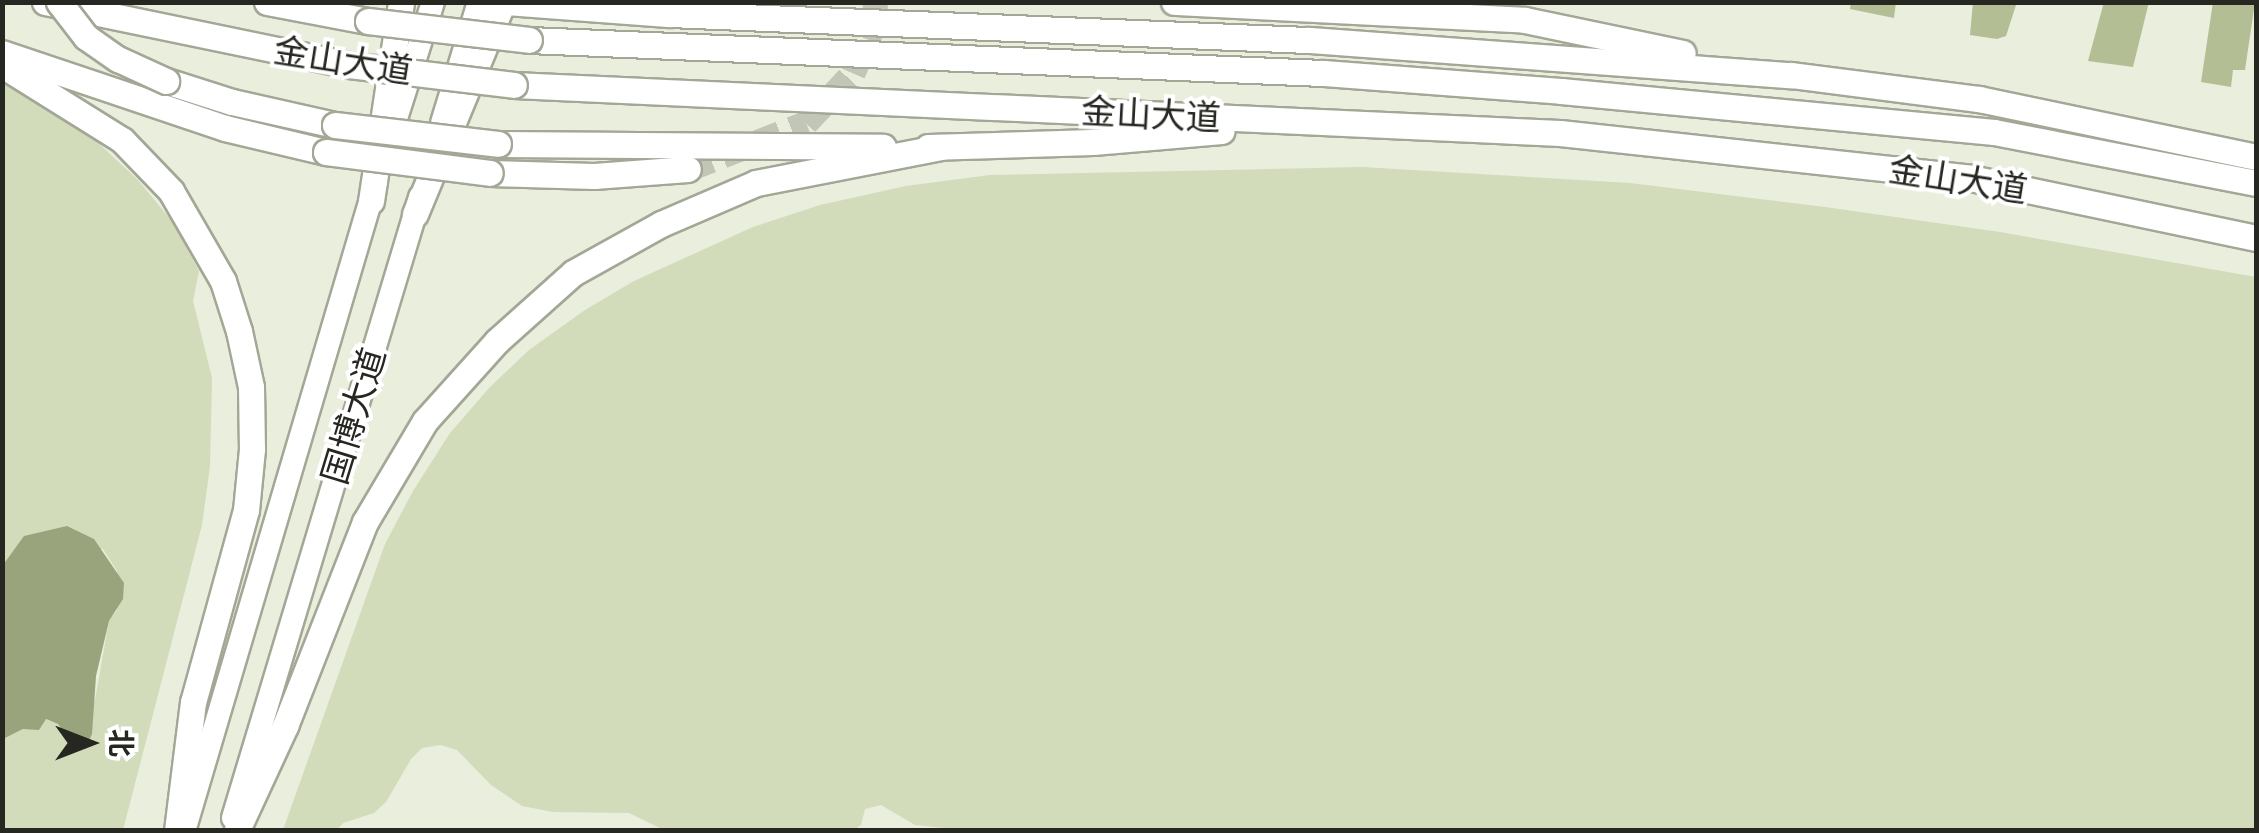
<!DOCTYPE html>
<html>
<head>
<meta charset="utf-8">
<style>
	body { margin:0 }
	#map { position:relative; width:2259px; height:833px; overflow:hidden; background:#e9eedd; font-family:Poppins,"Noto Sans SC",sans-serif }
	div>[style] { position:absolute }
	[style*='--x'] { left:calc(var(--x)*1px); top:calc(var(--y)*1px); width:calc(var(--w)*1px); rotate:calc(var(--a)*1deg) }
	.green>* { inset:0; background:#d2dbba }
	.water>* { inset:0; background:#99a47c }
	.building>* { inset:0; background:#b3be95 }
	.highway-tunnel>* { height:25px; margin-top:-12.5px; transform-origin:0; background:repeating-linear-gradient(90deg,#c2c6b7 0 25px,transparent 0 37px) }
	.roads { filter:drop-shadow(2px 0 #a2a796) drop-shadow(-2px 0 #a2a796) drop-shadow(0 2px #a2a796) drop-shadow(0 -2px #a2a796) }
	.primary>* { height:22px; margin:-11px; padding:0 11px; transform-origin:11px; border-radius:11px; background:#fff }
	.highway>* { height:25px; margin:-12.5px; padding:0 12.5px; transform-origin:12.5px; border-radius:12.5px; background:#fff }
	.bridges { filter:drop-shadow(2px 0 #a2a796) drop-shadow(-2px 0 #a2a796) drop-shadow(0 2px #a2a796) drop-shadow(0 -2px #a2a796) }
	.highway-bridge>* { height:25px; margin:-12.5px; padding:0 12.5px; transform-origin:12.5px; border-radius:12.5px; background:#fff }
	span { translate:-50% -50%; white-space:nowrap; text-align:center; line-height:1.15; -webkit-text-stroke:8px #fff; paint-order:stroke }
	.street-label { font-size:35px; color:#252720 }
	.frame { position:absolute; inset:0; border:5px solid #252720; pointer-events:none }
	.north { position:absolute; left:40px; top:693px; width:100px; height:100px; -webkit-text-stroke:8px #fff; paint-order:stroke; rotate:90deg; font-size:28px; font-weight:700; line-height:40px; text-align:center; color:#252720 }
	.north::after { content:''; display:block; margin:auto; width:35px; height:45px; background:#252720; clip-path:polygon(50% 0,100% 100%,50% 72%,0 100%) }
</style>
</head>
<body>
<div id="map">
	<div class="green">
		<i style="clip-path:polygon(3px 81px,95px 140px,137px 179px,172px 221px,199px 271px,193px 301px,212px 378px,210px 466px,202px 525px,123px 830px,3px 830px,2px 739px,45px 719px,58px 724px,62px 736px,95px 700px,109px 621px,117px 610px,117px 571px,103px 549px,19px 548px,3px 565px)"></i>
		<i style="clip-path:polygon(1362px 167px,1630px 183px,1825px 207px,2000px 232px,2256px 277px,2256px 830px,965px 830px,915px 825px,881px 805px,865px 809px,861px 825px,854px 830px,664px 830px,629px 813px,553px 812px,522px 806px,491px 785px,457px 750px,441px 745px,422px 748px,411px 759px,386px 802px,374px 813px,343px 823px,337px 830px,283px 830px,385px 544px,413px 491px,450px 433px,490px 387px,529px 350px,585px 310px,634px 281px,753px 227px,820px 205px,906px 186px,990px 175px)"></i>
	</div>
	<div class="water">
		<i style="clip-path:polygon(67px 526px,94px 539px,124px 583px,123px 599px,109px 621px,96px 676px,92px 734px,85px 749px,71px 744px,58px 724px,46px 719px,39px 730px,23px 729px,3px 739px,3px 565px,24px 536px)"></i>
	</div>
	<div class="building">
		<i style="clip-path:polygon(1851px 2px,1896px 2px,1894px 18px,1850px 9px)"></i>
		<i style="clip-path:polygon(1973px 2px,2017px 2px,2006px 36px,1997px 39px,1970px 35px)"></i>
		<i style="clip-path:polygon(2104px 2px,2149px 2px,2133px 67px,2088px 61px)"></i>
		<i style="clip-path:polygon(2213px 2px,2255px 2px,2245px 70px,2233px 70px,2231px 87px,2201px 82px)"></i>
	</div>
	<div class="highway-tunnel">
		<i style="--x:688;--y:169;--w:127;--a:-21.3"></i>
		<i style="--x:806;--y:123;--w:69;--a:-46.8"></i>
		<i style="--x:853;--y:73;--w:58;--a:-66.5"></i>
		<i style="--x:876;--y:20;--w:18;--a:-93"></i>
	</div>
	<div class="roads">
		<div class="primary">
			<i style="--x:442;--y:123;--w:127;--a:-73"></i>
			<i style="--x:387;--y:147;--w:152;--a:-72.4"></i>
			<i style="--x:233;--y:818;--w:649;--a:-73.24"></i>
			<i style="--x:185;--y:828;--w:674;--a:-73.53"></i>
		</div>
		<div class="highway">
			<i style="--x:45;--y:2;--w:310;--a:11.7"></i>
			<i style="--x:267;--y:2;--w:103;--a:10.7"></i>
			<i style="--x:505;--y:2;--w:164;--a:4.2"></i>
			<i style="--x:669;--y:14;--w:641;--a:2.33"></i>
			<i style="--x:1309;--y:40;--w:483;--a:4.2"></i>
			<i style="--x:1791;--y:75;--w:190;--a:7.3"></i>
			<i style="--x:1979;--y:99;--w:283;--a:11.8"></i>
			<i style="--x:1174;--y:2;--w:351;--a:2.9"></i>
			<i style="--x:1525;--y:20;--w:161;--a:11.8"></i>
			<i style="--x:529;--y:40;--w:795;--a:2.38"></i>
			<i style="--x:1323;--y:73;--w:239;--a:4.3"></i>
			<i style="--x:1561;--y:91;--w:435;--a:5.4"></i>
			<i style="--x:1994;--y:132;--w:267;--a:11"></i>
			<i style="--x:2;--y:53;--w:235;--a:18.6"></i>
			<i style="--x:225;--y:128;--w:104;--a:13.4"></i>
			<i style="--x:2;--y:65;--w:142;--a:32"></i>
			<i style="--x:122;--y:140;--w:71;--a:46.1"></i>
			<i style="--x:171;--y:191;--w:104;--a:60"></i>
			<i style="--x:223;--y:281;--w:52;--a:72.3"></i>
			<i style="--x:239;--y:331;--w:57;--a:77.9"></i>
			<i style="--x:251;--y:387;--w:62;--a:89.1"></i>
			<i style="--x:252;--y:449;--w:61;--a:95.6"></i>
			<i style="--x:246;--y:510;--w:199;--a:105.4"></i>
			<i style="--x:193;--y:702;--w:129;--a:97.1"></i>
			<i style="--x:166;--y:81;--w:69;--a:17.7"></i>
			<i style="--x:232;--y:102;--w:106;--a:12.6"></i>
			<i style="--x:514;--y:85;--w:1047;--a:2.63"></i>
			<i style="--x:1560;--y:133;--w:413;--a:6.2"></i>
			<i style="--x:1971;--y:178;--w:291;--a:11.9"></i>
			<i style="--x:498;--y:144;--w:385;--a:0.4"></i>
			<i style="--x:928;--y:147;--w:165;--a:-1.7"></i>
			<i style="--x:1093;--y:142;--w:129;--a:-4.9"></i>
			<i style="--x:490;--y:173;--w:104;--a:1.7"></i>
			<i style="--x:594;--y:176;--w:94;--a:-4.3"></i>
			<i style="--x:371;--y:201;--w:201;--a:-81.4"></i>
			<i style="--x:415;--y:214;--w:230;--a:-67.5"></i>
			<i style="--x:237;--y:830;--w:115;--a:-65.2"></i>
			<i style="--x:285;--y:726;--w:219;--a:-68.6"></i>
			<i style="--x:365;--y:522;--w:117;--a:-59.3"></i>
			<i style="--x:425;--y:421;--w:108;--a:-48"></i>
			<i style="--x:497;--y:341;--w:102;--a:-41.8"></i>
			<i style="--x:573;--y:273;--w:101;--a:-29.1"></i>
			<i style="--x:661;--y:224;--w:103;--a:-23.3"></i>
			<i style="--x:756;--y:183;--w:188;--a:-11"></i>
		</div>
	</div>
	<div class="bridges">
		<div class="highway-bridge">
			<i style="--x:59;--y:2;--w:44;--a:52.4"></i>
			<i style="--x:86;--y:37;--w:39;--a:35"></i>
			<i style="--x:118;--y:59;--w:53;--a:24.6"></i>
			<i style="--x:368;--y:21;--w:162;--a:6.7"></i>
			<i style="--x:349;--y:65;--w:166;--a:6.9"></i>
			<i style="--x:335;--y:125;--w:164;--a:6.6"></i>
			<i style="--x:326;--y:152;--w:165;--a:7.3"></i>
		</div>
	</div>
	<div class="street-label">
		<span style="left:343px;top:61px;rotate:9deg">金山大道</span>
		<span style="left:1151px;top:115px;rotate:3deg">金山大道</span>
		<span style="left:1958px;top:180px;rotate:9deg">金山大道</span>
		<span style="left:354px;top:416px;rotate:-73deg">国博大道</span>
	</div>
	<div class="frame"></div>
	<div class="north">北</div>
</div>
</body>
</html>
